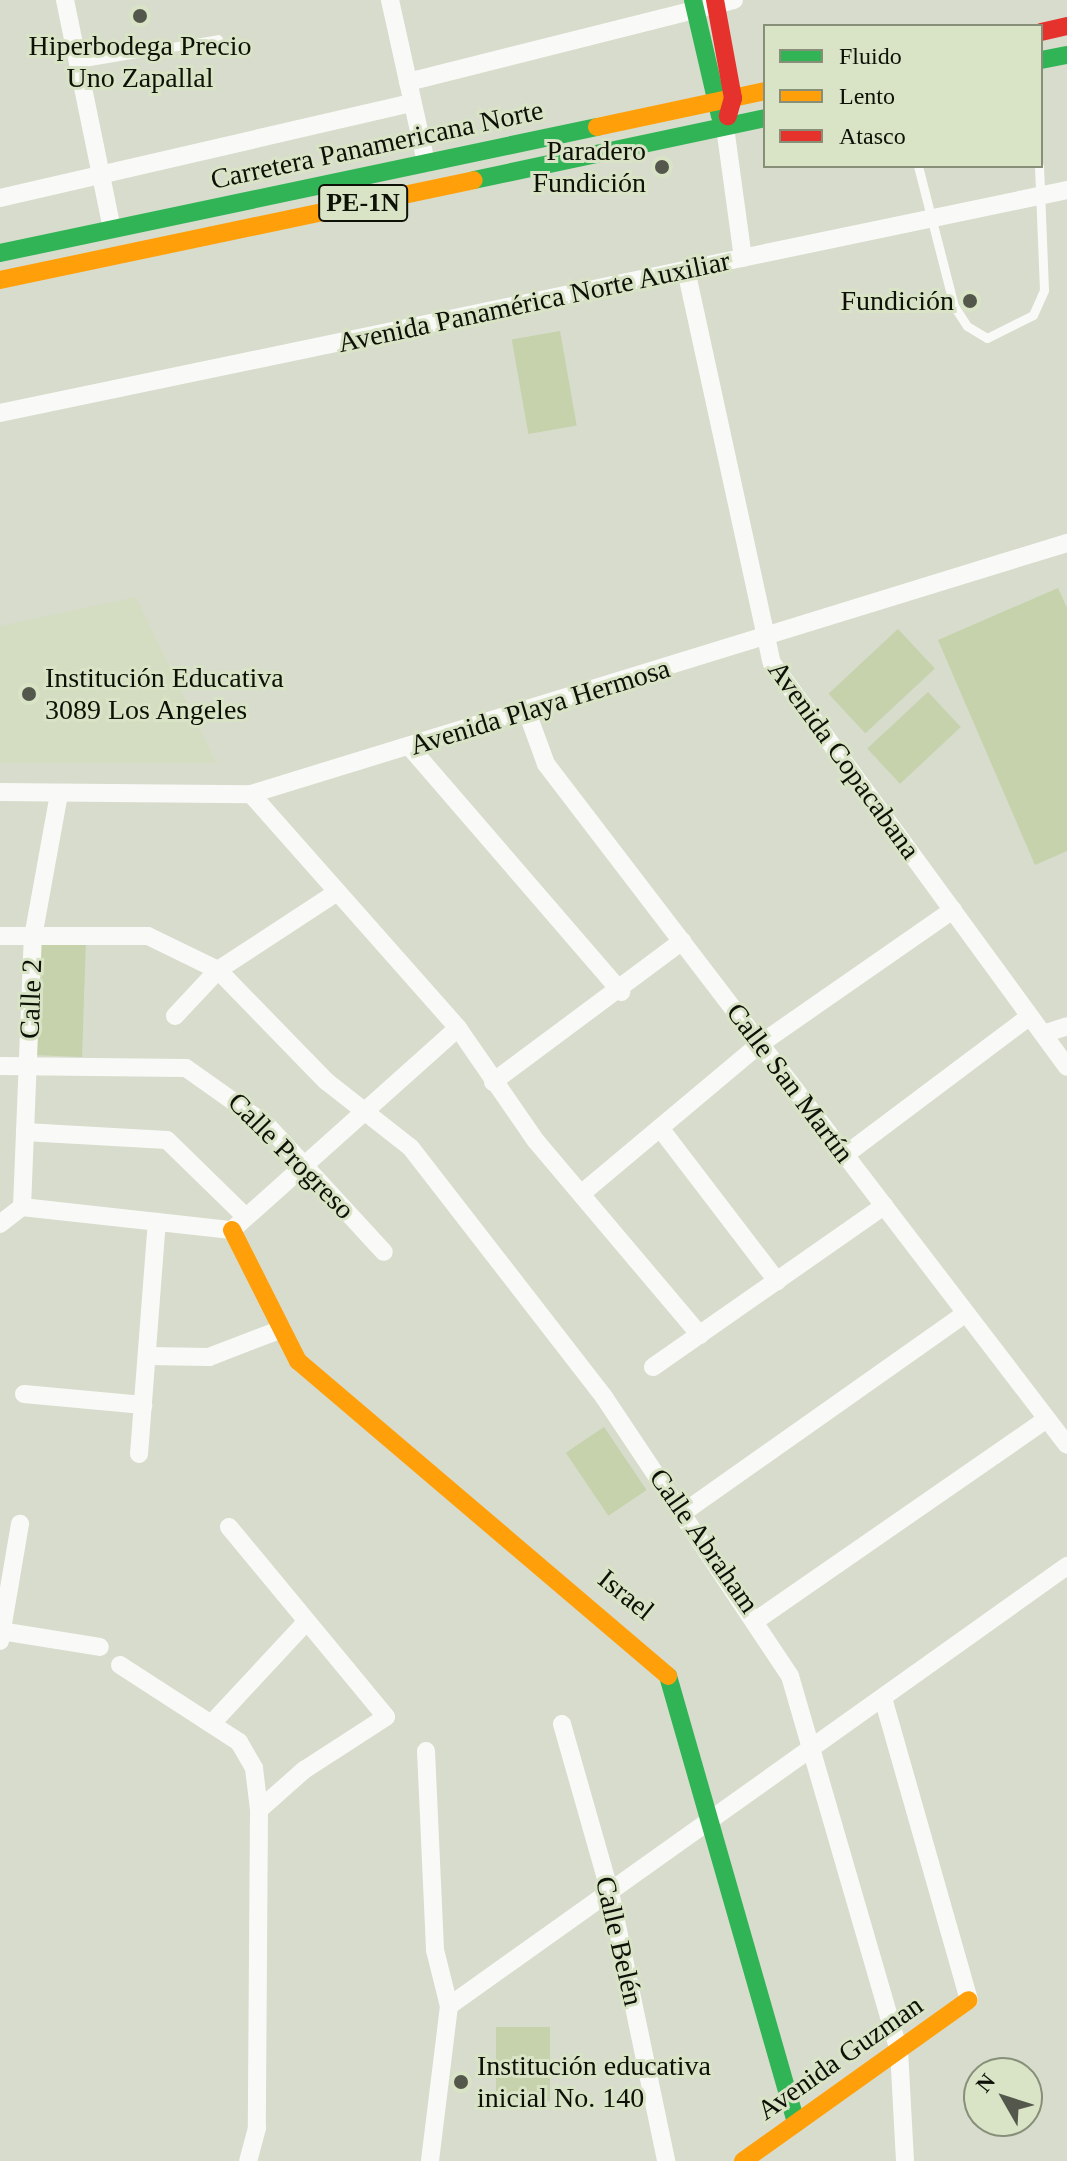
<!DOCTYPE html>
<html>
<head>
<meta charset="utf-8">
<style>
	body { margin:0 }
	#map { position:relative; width:1067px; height:2161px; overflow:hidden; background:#d7dccc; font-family:"Times New Roman",serif }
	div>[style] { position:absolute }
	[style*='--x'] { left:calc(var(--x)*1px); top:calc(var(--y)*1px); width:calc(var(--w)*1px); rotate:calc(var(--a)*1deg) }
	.built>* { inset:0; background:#d4ddc1 }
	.green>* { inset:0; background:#c5d2ab; transform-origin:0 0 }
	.lane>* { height:9px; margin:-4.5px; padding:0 4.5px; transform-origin:4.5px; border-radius:4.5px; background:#f9faf7 }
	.street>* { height:18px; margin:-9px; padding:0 9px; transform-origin:9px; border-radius:9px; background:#f9faf7 }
	.fast>* { height:18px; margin:-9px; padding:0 9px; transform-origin:9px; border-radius:9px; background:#30b455 }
	.slow>* { height:18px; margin:-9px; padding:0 9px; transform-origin:9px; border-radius:9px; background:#ff9f0a }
	.jam>* { height:18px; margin:-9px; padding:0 9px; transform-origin:9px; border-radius:9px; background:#e5322d }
	.dots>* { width:22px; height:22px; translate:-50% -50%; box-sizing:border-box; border:4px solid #d9e3c5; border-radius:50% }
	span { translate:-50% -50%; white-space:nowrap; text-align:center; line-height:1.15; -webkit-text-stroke:6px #d9e3c5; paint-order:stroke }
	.shield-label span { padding:2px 6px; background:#d9e3c5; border:2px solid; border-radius:6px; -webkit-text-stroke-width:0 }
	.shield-label { font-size:26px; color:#0e1107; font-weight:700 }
	.poi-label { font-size:28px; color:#0e1107 }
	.right { translate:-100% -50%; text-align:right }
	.left { translate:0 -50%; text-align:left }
	.street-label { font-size:28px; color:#0e1107 }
	.legend { position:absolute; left:763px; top:24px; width:280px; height:144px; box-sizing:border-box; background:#d9e3c5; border:2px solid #888f79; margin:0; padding:10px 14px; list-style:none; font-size:24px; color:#0e1107 }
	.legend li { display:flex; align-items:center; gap:16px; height:40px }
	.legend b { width:40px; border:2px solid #888f79 }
	.north { position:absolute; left:963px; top:2057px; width:80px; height:80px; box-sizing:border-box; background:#d9e3c5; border:2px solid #888f79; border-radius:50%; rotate:309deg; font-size:22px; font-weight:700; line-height:32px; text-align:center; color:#0e1107 }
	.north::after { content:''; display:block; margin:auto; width:28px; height:36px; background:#54584c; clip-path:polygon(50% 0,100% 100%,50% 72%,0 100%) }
</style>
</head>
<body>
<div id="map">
	<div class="built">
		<i style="clip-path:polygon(136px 597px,216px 763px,0 763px,0 626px)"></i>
	</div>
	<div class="green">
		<i style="left:560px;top:331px;width:96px;height:49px;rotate:80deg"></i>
		<i style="clip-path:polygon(1058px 588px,1067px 608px,1067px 851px,1035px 865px,938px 640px)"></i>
		<i style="left:898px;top:629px;width:54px;height:95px;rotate:47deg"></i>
		<i style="left:928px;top:692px;width:48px;height:83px;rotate:47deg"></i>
		<i style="clip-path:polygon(47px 938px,86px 938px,82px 1057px,36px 1055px,39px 948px)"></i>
		<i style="left:604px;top:1427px;width:76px;height:46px;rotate:56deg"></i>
		<i style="left:496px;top:2027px;width:54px;height:74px"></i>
	</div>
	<div class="lane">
		<i style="--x:78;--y:63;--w:142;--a:-9.7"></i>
		<i style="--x:918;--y:166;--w:145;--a:75.6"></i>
		<i style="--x:954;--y:306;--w:24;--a:57"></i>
		<i style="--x:967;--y:326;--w:23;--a:31"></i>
		<i style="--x:987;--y:338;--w:51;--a:-26.6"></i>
		<i style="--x:1033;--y:315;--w:27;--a:-66"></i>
		<i style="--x:1044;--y:290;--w:124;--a:-92.3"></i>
	</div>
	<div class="street">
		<i style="--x:65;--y:0;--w:234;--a:78.4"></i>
		<i style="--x:390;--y:0;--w:167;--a:77.5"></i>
		<i style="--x:408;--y:82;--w:336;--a:-14.1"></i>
		<i style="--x:725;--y:127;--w:132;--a:82.2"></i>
		<i style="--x:0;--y:198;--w:423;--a:-13"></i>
		<i style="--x:686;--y:270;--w:402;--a:77.7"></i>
		<i style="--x:772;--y:663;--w:500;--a:53.86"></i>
		<i style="--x:0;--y:413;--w:1090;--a:-11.8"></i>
		<i style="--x:527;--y:712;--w:55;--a:69.9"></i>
		<i style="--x:546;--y:764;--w:857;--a:52.58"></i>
		<i style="--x:409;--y:746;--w:325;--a:49.2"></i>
		<i style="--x:0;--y:792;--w:251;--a:0.5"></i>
		<i style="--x:251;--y:794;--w:854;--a:-17.1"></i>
		<i style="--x:251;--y:794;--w:312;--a:48.5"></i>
		<i style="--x:458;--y:1028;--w:137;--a:55.4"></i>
		<i style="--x:536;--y:1141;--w:254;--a:49.8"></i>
		<i style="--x:0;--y:936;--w:148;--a:0"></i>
		<i style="--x:148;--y:936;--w:78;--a:25.9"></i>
		<i style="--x:218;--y:970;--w:155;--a:45.8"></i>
		<i style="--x:326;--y:1081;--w:108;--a:38.2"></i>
		<i style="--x:411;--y:1148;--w:315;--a:52.2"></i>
		<i style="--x:604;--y:1397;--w:335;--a:56.3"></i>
		<i style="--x:790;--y:1676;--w:390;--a:73.8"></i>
		<i style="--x:899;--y:2050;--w:111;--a:86.9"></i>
		<i style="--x:175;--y:1016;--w:63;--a:-46.9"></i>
		<i style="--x:218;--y:970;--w:142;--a:-33.2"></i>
		<i style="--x:1043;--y:1034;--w:25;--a:-18"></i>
		<i style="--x:0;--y:1066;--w:186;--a:0.6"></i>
		<i style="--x:186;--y:1068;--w:100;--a:35.3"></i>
		<i style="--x:268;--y:1126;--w:171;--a:47.4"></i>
		<i style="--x:493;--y:1082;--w:236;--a:-36.7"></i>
		<i style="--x:660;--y:1128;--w:193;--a:52.6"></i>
		<i style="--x:25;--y:1132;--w:142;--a:3.2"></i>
		<i style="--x:167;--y:1140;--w:110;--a:44.3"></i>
		<i style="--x:845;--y:1155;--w:231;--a:-36.9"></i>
		<i style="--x:581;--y:1194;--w:234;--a:-40"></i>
		<i style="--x:760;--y:1044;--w:235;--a:-34.8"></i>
		<i style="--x:22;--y:1207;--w:270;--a:-87.7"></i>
		<i style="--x:33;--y:937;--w:145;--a:-79.7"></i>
		<i style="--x:0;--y:1224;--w:28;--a:-38"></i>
		<i style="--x:22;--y:1207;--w:211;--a:6.3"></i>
		<i style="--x:232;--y:1230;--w:303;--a:-41.8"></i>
		<i style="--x:147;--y:1356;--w:62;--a:0.9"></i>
		<i style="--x:209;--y:1357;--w:78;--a:-21"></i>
		<i style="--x:653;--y:1367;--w:282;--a:-34.9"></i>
		<i style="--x:24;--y:1394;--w:120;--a:5.3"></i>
		<i style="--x:139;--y:1454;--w:233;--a:-85.6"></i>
		<i style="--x:684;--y:1512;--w:345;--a:-35.2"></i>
		<i style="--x:229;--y:1527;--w:246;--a:50.4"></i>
		<i style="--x:386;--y:1717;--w:98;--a:147.1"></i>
		<i style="--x:304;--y:1770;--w:60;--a:138.4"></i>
		<i style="--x:259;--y:1810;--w:318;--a:90.4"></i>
		<i style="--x:257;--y:2128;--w:34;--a:105"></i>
		<i style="--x:758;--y:1619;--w:351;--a:-34.7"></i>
		<i style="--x:0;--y:1631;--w:101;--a:9.1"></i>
		<i style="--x:0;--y:1641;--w:119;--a:-80.3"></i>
		<i style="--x:120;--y:1665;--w:142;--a:32.9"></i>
		<i style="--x:239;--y:1742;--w:30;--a:60"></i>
		<i style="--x:254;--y:1768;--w:42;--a:83.2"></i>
		<i style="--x:883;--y:1698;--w:314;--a:74.1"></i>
		<i style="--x:215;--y:1720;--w:132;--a:-47.1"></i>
		<i style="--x:562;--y:1724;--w:175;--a:74.1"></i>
		<i style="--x:610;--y:1892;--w:275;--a:78.2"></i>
		<i style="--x:426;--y:1751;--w:199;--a:87.4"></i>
		<i style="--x:435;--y:1950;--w:58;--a:76"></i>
		<i style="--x:449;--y:2006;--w:156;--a:97"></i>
		<i style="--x:449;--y:2006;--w:759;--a:-35.45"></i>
	</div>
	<div class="fast">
		<i style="--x:693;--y:0;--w:119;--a:76.9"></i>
		<i style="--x:1041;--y:60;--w:26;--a:-11"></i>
		<i style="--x:474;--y:180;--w:298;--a:-12"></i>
		<i style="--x:0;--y:253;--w:610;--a:-11.92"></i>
		<i style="--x:668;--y:1676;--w:465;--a:74"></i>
	</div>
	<div class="slow">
		<i style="--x:597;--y:127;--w:172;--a:-12.1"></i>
		<i style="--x:0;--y:280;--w:484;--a:-11.9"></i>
		<i style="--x:232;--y:1230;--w:147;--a:63.3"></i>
		<i style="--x:298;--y:1361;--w:486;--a:40.4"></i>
		<i style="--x:743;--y:2161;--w:277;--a:-35.5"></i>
	</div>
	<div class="jam">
		<i style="--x:715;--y:0;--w:100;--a:79.6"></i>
		<i style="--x:733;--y:98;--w:19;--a:106"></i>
		<i style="--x:1041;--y:32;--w:27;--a:-13"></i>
	</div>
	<div class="dots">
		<i style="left:140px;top:16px;background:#54584c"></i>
		<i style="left:662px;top:167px;background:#54584c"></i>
		<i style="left:970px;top:301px;background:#54584c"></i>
		<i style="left:29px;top:694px;background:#54584c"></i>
		<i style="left:461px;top:2082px;background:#54584c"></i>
	</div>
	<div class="shield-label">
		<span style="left:363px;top:203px">PE-1N</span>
	</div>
	<div class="poi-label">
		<span style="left:140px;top:62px">Hiperbodega Precio<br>Uno Zapallal</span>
		<span class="right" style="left:646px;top:167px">Paradero<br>Fundición</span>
		<span class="right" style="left:954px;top:301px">Fundición</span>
		<span class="left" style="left:45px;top:694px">Institución Educativa<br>3089 Los Angeles</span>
		<span class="left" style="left:477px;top:2082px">Institución educativa<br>inicial No. 140</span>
	</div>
	<div class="street-label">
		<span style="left:377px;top:145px;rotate:-12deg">Carretera Panamericana Norte</span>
		<span style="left:534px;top:302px;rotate:-12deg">Avenida Panamérica Norte Auxiliar</span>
		<span style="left:540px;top:707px;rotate:-17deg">Avenida Playa Hermosa</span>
		<span style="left:844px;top:760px;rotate:54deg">Avenida Copacabana</span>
		<span style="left:31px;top:999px;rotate:-88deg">Calle 2</span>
		<span style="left:790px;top:1083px;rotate:53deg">Calle San Martín</span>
		<span style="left:291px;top:1156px;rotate:45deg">Calle Progreso</span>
		<span style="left:704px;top:1541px;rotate:55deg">Calle Abraham</span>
		<span style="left:626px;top:1595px;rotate:39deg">Israel</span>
		<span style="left:619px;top:1941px;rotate:77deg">Calle Belén</span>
		<span style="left:840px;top:2058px;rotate:-35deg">Avenida Guzman</span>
	</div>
	<ul class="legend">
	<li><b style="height:10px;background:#30b455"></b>Fluido</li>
	<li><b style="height:10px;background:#ff9f0a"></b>Lento</li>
	<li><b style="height:10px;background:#e5322d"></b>Atasco</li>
	</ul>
	<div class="north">N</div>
</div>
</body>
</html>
